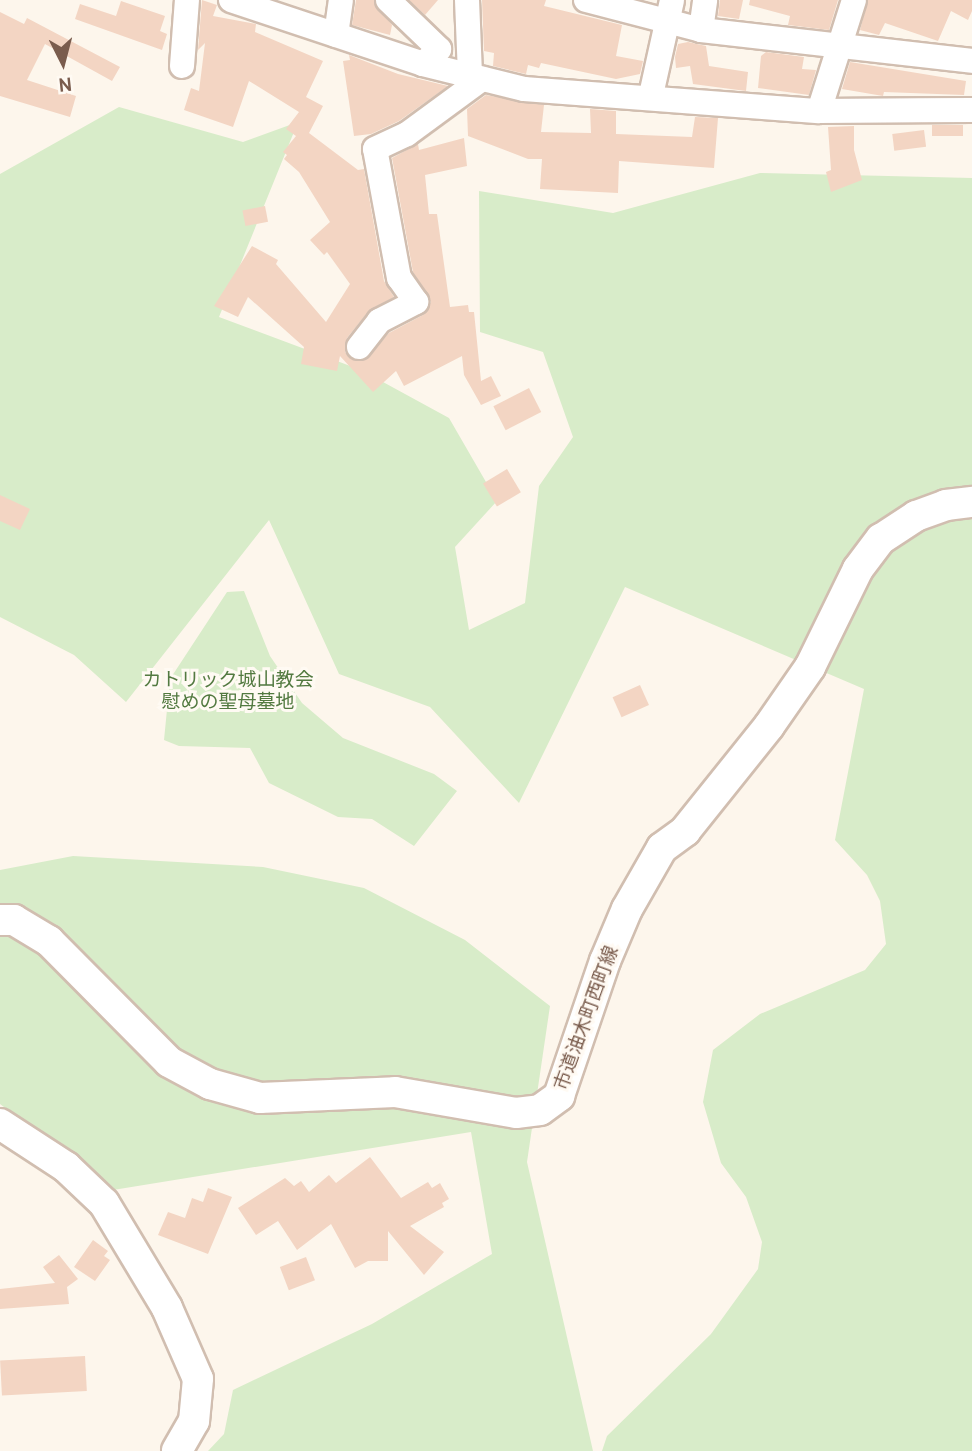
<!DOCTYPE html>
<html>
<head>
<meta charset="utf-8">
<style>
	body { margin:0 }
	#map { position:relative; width:972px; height:1451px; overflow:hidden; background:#fdf6ec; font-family:Cabin,"Noto Sans JP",sans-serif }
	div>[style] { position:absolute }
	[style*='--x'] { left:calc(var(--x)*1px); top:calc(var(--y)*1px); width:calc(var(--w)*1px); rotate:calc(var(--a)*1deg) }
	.green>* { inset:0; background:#d8ecc9 }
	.building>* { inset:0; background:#f3d5c3; transform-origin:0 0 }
	.roads { filter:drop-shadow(2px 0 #d1beb0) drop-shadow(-2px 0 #d1beb0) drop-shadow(0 2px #d1beb0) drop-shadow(0 -2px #d1beb0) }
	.minor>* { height:24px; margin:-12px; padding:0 12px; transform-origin:12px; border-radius:12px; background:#fff }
	.tertiary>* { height:30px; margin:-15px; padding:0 15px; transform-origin:15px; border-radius:15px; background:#fff }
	span { translate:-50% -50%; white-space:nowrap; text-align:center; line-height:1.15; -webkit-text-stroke:6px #fffaf3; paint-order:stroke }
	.park-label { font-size:19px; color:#537a41 }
	.street-label { font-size:19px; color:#7a5c4d }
	.north { position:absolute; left:28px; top:28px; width:70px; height:70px; -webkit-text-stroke:5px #fffaf3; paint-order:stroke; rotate:174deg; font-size:19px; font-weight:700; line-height:28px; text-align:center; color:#7a5c4d }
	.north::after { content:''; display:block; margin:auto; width:24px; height:32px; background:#7a5c4d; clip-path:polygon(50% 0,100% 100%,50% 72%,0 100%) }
</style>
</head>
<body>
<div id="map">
	<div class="green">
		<i style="clip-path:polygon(119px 107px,243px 142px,298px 122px,219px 317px,361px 370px,449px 418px,497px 501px,455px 547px,469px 630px,525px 603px,539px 486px,573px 437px,543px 352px,480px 332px,479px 191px,613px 213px,760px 173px,972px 178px,972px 1451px,602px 1451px,607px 1436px,711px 1334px,758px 1269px,762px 1242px,746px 1197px,721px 1163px,703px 1102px,713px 1050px,760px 1014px,865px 970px,886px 944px,880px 901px,867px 875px,835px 840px,864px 689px,625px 587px,519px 803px,430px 707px,339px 674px,269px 520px,126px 702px,74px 655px,0 617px,0 174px)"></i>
		<i style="clip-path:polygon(244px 591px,270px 656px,302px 703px,343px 738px,434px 774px,457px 791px,414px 846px,372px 819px,338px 817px,269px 783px,250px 748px,179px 746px,164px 740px,170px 679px,227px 592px)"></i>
		<i style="clip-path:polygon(73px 856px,263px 867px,364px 888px,465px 940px,550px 1006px,527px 1162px,593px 1451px,208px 1451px,224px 1434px,233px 1390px,372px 1324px,492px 1254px,471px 1132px,113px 1190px,0 1104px,0 870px)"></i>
	</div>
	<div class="building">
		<i style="clip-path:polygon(202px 0,217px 5px,213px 16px,256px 24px,255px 32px,323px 61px,306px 97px,323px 106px,309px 133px,358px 170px,364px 169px,384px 281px,394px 297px,368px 312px,347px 338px,345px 352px,351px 359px,365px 360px,389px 333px,423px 315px,431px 302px,413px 272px,392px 158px,418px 144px,419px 150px,464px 138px,467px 166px,425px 175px,429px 214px,437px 214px,450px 307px,468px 305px,469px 312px,474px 312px,481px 381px,491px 376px,501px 396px,481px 405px,464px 375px,462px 356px,404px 386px,396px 371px,373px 392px,340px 356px,337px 371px,301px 364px,304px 347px,248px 297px,238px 317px,214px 306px,252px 246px,278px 260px,276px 264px,326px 322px,350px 284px,327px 252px,324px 255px,310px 240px,330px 222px,299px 172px,284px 159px,287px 155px,283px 152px,296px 136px,286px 129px,299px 112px,249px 81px,233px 127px,184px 110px,191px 88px,199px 91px,205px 43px,198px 50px)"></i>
		<i style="clip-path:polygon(356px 0,374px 0,392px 25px,390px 35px,352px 25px)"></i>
		<i style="clip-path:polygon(409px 0,438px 0,425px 15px)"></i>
		<i style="clip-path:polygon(482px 0,546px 0,544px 6px,622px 25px,616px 56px,643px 61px,640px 74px,616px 79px,541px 63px,539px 68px,528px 65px,526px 74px,493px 66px,494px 53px,484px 51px)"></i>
		<i style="clip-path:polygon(720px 0,743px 0,739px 19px,718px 16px)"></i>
		<i style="clip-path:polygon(750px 0,838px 0,829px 30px,788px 25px,790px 16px,749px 5px)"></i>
		<i style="clip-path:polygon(868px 0,972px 0,972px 11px,968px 20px,951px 11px,938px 41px,885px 23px,879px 35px,860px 30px)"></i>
		<i style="clip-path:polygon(121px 1px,165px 16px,160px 31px,167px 34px,162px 50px,75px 19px,80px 4px,116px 16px)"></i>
		<i style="clip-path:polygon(0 12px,24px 24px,27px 18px,120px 67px,112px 81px,45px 44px,27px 80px,76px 96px,70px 117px,0 96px)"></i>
		<i style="clip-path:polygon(688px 42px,706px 46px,709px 66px,748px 72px,746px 91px,693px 84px,690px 66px,676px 68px,675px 57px,678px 44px)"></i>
		<i style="clip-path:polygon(766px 52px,804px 57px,802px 69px,816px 70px,809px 95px,758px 88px,761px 56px)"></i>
		<i style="clip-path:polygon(349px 55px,398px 74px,448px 86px,399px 121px,371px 134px,354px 136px,343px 61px,350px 60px)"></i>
		<i style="clip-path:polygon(850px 62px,966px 81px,964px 95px,884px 92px,883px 96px,842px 89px)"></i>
		<i style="clip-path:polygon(486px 95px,544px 105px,541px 132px,591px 133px,590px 109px,616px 111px,616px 134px,692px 137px,695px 117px,718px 118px,714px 168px,619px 161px,618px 193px,540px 189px,542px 159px,528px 159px,468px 136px,467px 109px)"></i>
		<i style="left:932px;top:125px;width:31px;height:11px"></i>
		<i style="clip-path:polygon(854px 126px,854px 150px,862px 180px,831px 192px,826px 172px,831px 170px,828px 127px)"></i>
		<i style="left:924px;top:130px;width:17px;height:32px;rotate:83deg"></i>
		<i style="left:265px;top:206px;width:16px;height:23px;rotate:79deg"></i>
		<i style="left:529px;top:388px;width:27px;height:40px;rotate:63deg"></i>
		<i style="left:507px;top:469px;width:27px;height:28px;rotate:59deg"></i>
		<i style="clip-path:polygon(0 495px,30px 509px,20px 530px,0 521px)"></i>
		<i style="left:640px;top:685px;width:22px;height:30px;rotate:66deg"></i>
		<i style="clip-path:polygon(370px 1157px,401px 1198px,428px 1182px,432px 1188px,440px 1183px,449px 1199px,442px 1203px,444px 1207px,410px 1226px,444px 1252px,424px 1275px,388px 1231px,388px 1261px,368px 1261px,355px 1268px,331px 1224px,297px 1250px,278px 1221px,256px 1235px,238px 1208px,285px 1178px,294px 1186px,301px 1181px,309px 1192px,329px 1175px,336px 1183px)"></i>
		<i style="clip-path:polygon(208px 1188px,232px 1197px,208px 1254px,158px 1235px,168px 1212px,185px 1218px,192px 1198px,203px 1202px)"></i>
		<i style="clip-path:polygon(93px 1240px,108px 1251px,104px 1256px,110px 1260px,95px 1281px,74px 1267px)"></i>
		<i style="clip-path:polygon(59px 1255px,78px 1279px,67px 1287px,69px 1304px,0 1309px,0 1289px,55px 1283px,43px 1267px)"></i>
		<i style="left:306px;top:1257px;width:25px;height:28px;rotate:69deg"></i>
		<i style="left:85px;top:1356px;width:35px;height:85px;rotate:87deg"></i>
	</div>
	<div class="roads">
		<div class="minor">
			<i style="--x:231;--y:0;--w:202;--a:18.4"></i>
			<i style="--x:423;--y:64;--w:104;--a:13.9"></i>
			<i style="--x:524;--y:89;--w:296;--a:4.3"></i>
			<i style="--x:819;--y:111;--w:153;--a:-0.4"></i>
			<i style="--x:388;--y:0;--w:71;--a:43.9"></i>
			<i style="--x:439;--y:49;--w:22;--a:137"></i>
			<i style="--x:467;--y:0;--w:76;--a:87.7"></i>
			<i style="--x:586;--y:0;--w:119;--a:14.6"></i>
			<i style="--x:701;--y:30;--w:273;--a:6.5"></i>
			<i style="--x:701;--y:30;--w:30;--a:-82"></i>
			<i style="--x:336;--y:35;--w:35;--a:-82"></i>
			<i style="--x:182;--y:66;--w:66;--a:-85.7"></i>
			<i style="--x:651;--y:95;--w:97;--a:-77.5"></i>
			<i style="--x:819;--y:111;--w:116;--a:-72.5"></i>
			<i style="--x:359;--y:347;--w:33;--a:-52"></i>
			<i style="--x:379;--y:321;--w:42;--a:-27.2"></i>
			<i style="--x:416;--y:302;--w:29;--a:-125"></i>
			<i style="--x:399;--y:278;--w:131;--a:-100.5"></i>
			<i style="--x:375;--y:149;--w:35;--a:-25"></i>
			<i style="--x:407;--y:134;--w:93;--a:-36.3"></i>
		</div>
		<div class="tertiary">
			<i style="--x:0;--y:920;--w:14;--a:0"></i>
			<i style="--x:14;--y:920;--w:41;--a:31"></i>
			<i style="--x:49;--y:941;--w:170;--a:45.2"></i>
			<i style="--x:169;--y:1062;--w:47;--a:28.2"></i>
			<i style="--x:210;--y:1084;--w:52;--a:15.6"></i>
			<i style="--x:260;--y:1098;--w:135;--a:-2.5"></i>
			<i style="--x:395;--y:1092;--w:123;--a:9.8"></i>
			<i style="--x:516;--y:1113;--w:24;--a:-7"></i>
			<i style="--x:540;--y:1110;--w:24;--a:-36"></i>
			<i style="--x:559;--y:1096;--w:143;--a:-71.2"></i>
			<i style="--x:605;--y:961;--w:56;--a:-67.1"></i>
			<i style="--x:627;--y:909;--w:70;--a:-60.2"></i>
			<i style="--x:662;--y:848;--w:29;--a:-36"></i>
			<i style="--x:685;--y:831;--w:134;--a:-51.3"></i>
			<i style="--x:769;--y:726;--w:72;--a:-55.2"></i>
			<i style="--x:810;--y:667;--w:109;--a:-63.9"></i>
			<i style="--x:858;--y:569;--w:38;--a:-53"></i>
			<i style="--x:881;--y:539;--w:42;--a:-33.3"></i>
			<i style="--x:916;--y:516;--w:32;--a:-20"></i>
			<i style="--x:946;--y:505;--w:26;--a:-7"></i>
			<i style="--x:0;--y:1124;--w:79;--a:33.1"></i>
			<i style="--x:66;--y:1167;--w:52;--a:43.5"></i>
			<i style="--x:104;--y:1203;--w:122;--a:59"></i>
			<i style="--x:167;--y:1308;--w:77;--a:66.4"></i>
			<i style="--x:198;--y:1379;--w:42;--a:95.4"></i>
			<i style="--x:194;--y:1421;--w:34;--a:120"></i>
		</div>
	</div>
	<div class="park-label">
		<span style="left:228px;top:691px">カトリック城山教会<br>慰めの聖母墓地</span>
	</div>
	<div class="street-label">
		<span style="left:586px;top:1018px;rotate:-70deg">市道油木町西町線</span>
	</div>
	<div class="north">N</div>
</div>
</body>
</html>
